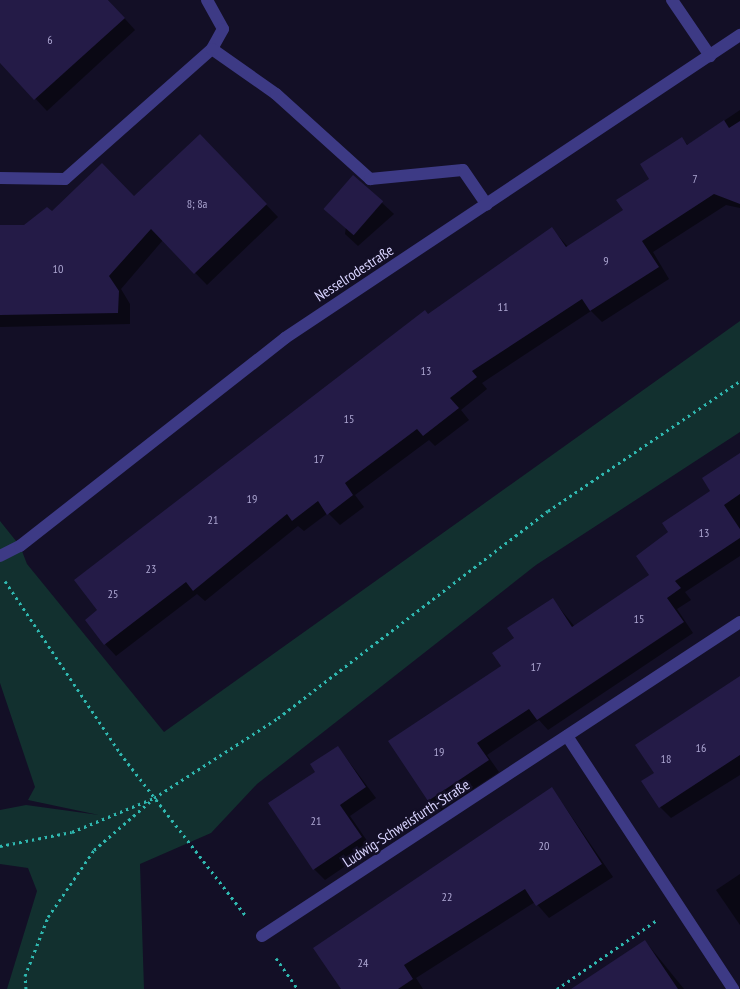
<!DOCTYPE html>
<html>
<head>
<meta charset="utf-8">
<style>
	body { margin:0 }
	#map { position:relative; width:740px; height:989px; overflow:hidden; background:#130f26; font-family:"PT Sans Narrow",sans-serif }
	div>[style] { position:absolute }
	[style*='--x'] { left:calc(var(--x)*1px); top:calc(var(--y)*1px); width:calc(var(--w)*1px); rotate:calc(var(--a)*1deg) }
	.green>* { inset:0; background:#12302f }
	.shadow>* { inset:0; background:#0007 }
	.building>* { inset:0; background:#241b47; transform-origin:0 0 }
	.path>* { height:3px; margin-top:-1.5px; transform-origin:0; background:repeating-linear-gradient(90deg,#2fb8b0 0 2.5px,transparent 0 6.5px) }
	.minor>* { height:12px; margin:-6px; padding:0 6px; transform-origin:6px; border-radius:6px; background:#3d3a85 }
	span { translate:-50% -50%; white-space:nowrap; text-align:center; line-height:1.15; -webkit-text-stroke:5px #130f26; paint-order:stroke }
	.number-label { font-size:12px; color:#aca6d1 }
	.number-label span { -webkit-text-stroke-width:0 }
	.street-label { font-size:15px; color:#d9d4ff }
</style>
</head>
<body>
<div id="map">
	<div class="green">
		<i style="clip-path:polygon(740px 321px,740px 432px,536px 565px,257px 784px,211px 833px,140px 864px,144px 989px,7px 989px,37px 891px,28px 868px,0 864px,0 810px,26px 805px,99px 815px,28px 800px,35px 787px,0 683px,0 521px,20px 546px,27px 564px,164px 732px)"></i>
	</div>
	<div class="shadow">
		<i style="clip-path:polygon(0 0,108px 0,135px 30px,47px 111px,0 61px)"></i>
		<i style="clip-path:polygon(740px 110px,740px 208px,726px 205px,653px 252px,669px 279px,602px 322px,591px 311px,482px 383px,487px 389px,461px 410px,469px 420px,435px 446px,429px 440px,355px 495px,364px 507px,340px 525px,328px 513px,304px 531px,298px 526px,205px 601px,197px 594px,116px 656px,105px 644px,428px 315px,552px 229px,568px 247px,624px 211px,682px 139px,688px 145px)"></i>
		<i style="clip-path:polygon(211px 147px,278px 217px,207px 285px,163px 240px,121px 289px,130px 304px,130px 324px,0 327px,0 226px,25px 227px,52px 213px,134px 197px)"></i>
		<i style="clip-path:polygon(353px 176px,394px 214px,358px 246px,345px 234px)"></i>
		<i style="clip-path:polygon(740px 470px,740px 556px,685px 592px,691px 600px,677px 609px,693px 633px,548px 730px,539px 720px,487px 755px,499px 772px,440px 811px,429px 800px,516px 638px,553px 600px,575px 627px,651px 575px,670px 533px)"></i>
		<i style="clip-path:polygon(740px 677px,740px 775px,671px 818px,660px 807px,655px 774px)"></i>
		<i style="clip-path:polygon(338px 747px,376px 798px,350px 816px,372px 848px,325px 880px,314px 869px,317px 772px)"></i>
		<i style="clip-path:polygon(552px 788px,613px 877px,549px 918px,535px 902px,416px 978px,423px 989px,342px 989px)"></i>
		<i style="clip-path:polygon(740px 874px,740px 925px,716px 890px)"></i>
		<i style="clip-path:polygon(645px 941px,684px 989px,574px 989px)"></i>
	</div>
	<div class="building">
		<i style="clip-path:polygon(0 0,108px 0,125px 18px,34px 100px,0 63px)"></i>
		<i style="clip-path:polygon(724px 120px,729px 128px,740px 121px,740px 204px,714px 194px,642px 241px,659px 267px,590px 311px,582px 299px,472px 371px,477px 377px,450px 398px,459px 408px,423px 436px,417px 429px,345px 483px,353px 495px,327px 515px,318px 501px,292px 521px,287px 514px,193px 591px,186px 582px,104px 645px,85px 620px,97px 610px,74px 580px,425px 310px,428px 314px,552px 227px,566px 247px,623px 210px,616px 200px,649px 179px,640px 164px,682px 137px,687px 145px)"></i>
		<i style="clip-path:polygon(200px 134px,267px 204px,194px 274px,151px 229px,109px 276px,119px 291px,118px 313px,0 315px,0 225px,24px 225px,47px 207px,52px 211px,102px 163px,134px 196px)"></i>
		<i style="left:353px;top:175px;width:40px;height:45px;rotate:41deg"></i>
		<i style="clip-path:polygon(740px 453px,740px 494px,724px 505px,740px 529px,740px 538px,675px 581px,681px 588px,667px 598px,684px 622px,537px 720px,529px 709px,477px 743px,489px 760px,428px 801px,388px 741px,501px 666px,492px 653px,514px 638px,507px 628px,553px 598px,572px 627px,649px 575px,636px 556px,668px 532px,662px 523px,710px 491px,702px 478px)"></i>
		<i style="clip-path:polygon(740px 676px,740px 755px,659px 808px,641px 781px,654px 773px,635px 745px)"></i>
		<i style="clip-path:polygon(338px 746px,366px 787px,340px 805px,362px 837px,313px 870px,268px 803px,315px 772px,310px 764px)"></i>
		<i style="clip-path:polygon(552px 787px,602px 864px,536px 906px,525px 889px,404px 965px,413px 979px,398px 989px,341px 989px,313px 948px)"></i>
		<i style="clip-path:polygon(645px 940px,678px 989px,571px 989px)"></i>
	</div>
	<div class="path">
		<i style="--x:5;--y:581;--w:207;--a:56.2"></i>
		<i style="--x:120;--y:753;--w:206;--a:52.3"></i>
		<i style="--x:0;--y:846;--w:73;--a:-11"></i>
		<i style="--x:72;--y:832;--w:89;--a:-22.5"></i>
		<i style="--x:154;--y:798;--w:148;--a:-32.8"></i>
		<i style="--x:278;--y:718;--w:340;--a:-37.5"></i>
		<i style="--x:548;--y:511;--w:232;--a:-34.1"></i>
		<i style="--x:276;--y:958;--w:38;--a:55"></i>
		<i style="--x:26;--y:989;--w:13;--a:-94"></i>
		<i style="--x:25;--y:976;--w:63;--a:-68.7"></i>
		<i style="--x:48;--y:917;--w:81;--a:-55.5"></i>
		<i style="--x:94;--y:850;--w:77;--a:-40.8"></i>
		<i style="--x:557;--y:989;--w:121;--a:-34.6"></i>
	</div>
	<div class="minor">
		<i style="--x:207;--y:0;--w:33;--a:61"></i>
		<i style="--x:223;--y:29;--w:23;--a:119"></i>
		<i style="--x:672;--y:0;--w:68;--a:55.8"></i>
		<i style="--x:0;--y:178;--w:65;--a:0.9"></i>
		<i style="--x:65;--y:179;--w:196;--a:-41.5"></i>
		<i style="--x:212;--y:49;--w:78;--a:35.1"></i>
		<i style="--x:276;--y:94;--w:127;--a:42.1"></i>
		<i style="--x:370;--y:179;--w:93;--a:-5.5"></i>
		<i style="--x:463;--y:170;--w:42;--a:55.6"></i>
		<i style="--x:0;--y:556;--w:22;--a:-27"></i>
		<i style="--x:20;--y:546;--w:337;--a:-38.1"></i>
		<i style="--x:285;--y:338;--w:547;--a:-33.66"></i>
		<i style="--x:567;--y:736;--w:303;--a:56.7"></i>
		<i style="--x:262;--y:936;--w:572;--a:-33.3"></i>
	</div>
	<div class="number-label">
		<span style="left:50px;top:40px">6</span>
		<span style="left:695px;top:179px">7</span>
		<span style="left:197px;top:204px">8; 8a</span>
		<span style="left:606px;top:261px">9</span>
		<span style="left:58px;top:269px">10</span>
		<span style="left:503px;top:307px">11</span>
		<span style="left:426px;top:371px">13</span>
		<span style="left:349px;top:419px">15</span>
		<span style="left:319px;top:459px">17</span>
		<span style="left:252px;top:499px">19</span>
		<span style="left:213px;top:520px">21</span>
		<span style="left:704px;top:533px">13</span>
		<span style="left:151px;top:569px">23</span>
		<span style="left:113px;top:594px">25</span>
		<span style="left:639px;top:619px">15</span>
		<span style="left:536px;top:667px">17</span>
		<span style="left:701px;top:748px">16</span>
		<span style="left:439px;top:752px">19</span>
		<span style="left:666px;top:759px">18</span>
		<span style="left:316px;top:821px">21</span>
		<span style="left:544px;top:846px">20</span>
		<span style="left:447px;top:897px">22</span>
		<span style="left:363px;top:963px">24</span>
	</div>
	<div class="street-label">
		<span style="left:354px;top:273px;rotate:-33deg">Nesselrodestraße</span>
		<span style="left:406px;top:823px;rotate:-33deg">Ludwig-Schweisfurth-Straße</span>
	</div>
</div>
</body>
</html>
